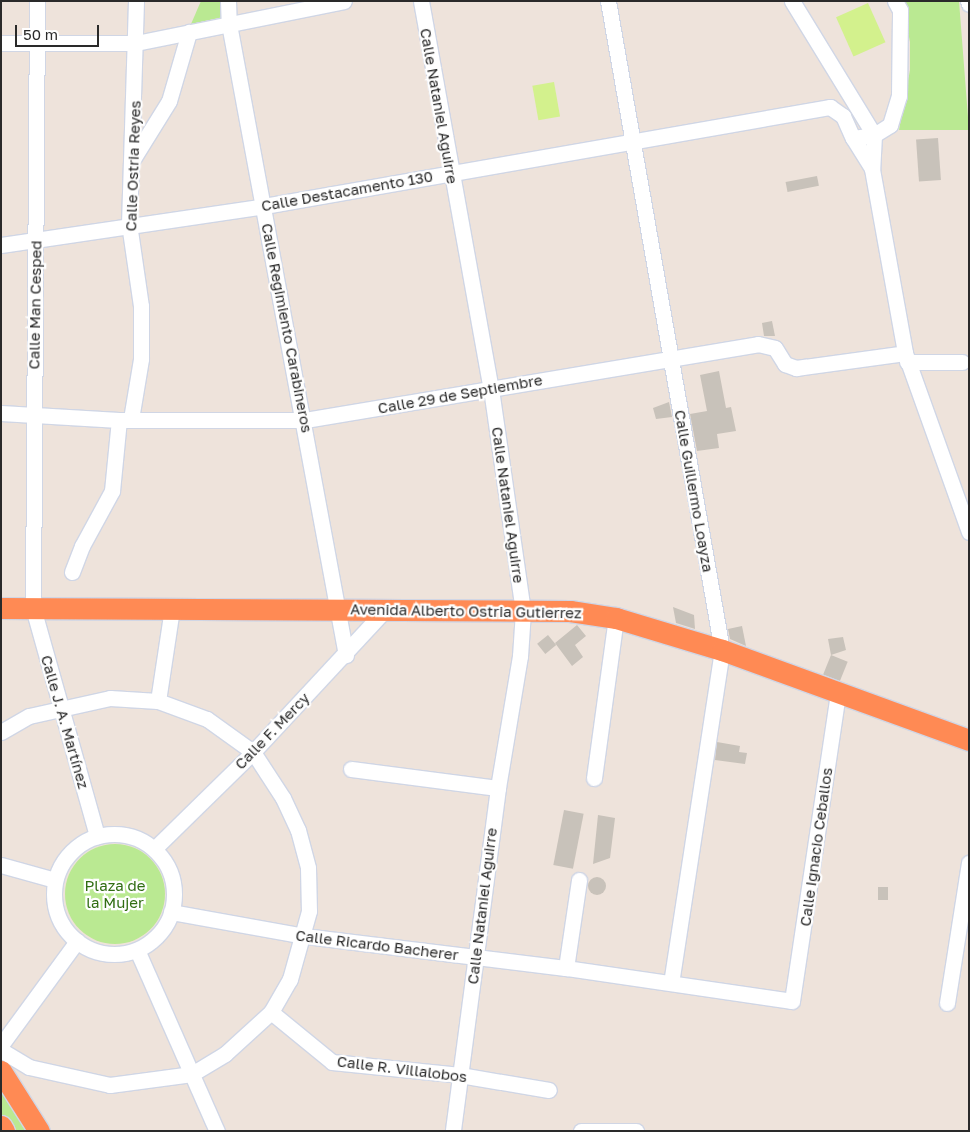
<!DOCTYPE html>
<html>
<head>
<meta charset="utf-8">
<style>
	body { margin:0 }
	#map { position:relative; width:970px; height:1132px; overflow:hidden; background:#eee3db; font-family:"Golos Text",sans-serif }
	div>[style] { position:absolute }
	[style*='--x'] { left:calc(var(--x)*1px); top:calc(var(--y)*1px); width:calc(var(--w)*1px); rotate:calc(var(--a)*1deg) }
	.green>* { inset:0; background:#bae992 }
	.round { border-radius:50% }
	.pitch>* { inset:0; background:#d3f18d; transform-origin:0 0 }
	.building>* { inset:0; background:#c8c2ba; transform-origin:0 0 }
	.roads { filter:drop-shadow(1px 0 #d0d6e5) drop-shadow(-1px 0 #d0d6e5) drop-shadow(0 1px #d0d6e5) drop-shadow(0 -1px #d0d6e5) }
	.minor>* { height:15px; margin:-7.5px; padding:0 7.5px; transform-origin:7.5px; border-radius:7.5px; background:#fff }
	.minor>.ring { margin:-7.5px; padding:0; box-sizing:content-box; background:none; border:15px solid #fff; border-radius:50% }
	.highway>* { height:21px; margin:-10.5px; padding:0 10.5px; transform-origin:10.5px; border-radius:10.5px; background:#ff8a54 }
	span { translate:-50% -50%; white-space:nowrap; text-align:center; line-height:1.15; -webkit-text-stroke:4.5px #fff; paint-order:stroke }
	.street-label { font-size:15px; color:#2a2a2a }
	.park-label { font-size:15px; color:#316e13 }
	.frame { position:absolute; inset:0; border:2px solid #2a2a2a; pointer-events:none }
	.scale { position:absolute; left:15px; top:25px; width:84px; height:22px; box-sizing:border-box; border:2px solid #2a2a2a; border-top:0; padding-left:6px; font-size:15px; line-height:18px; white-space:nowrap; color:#2a2a2a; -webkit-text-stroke:4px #fff; paint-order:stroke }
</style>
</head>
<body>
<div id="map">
	<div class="green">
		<i style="clip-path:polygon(201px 1px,223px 1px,223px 17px,191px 24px)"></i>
		<i style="clip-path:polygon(902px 1px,959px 1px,969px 130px,899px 130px,910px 70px,910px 42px)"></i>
		<i class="round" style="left:65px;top:844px;width:100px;height:100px"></i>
		<i style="clip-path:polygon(1px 1085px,30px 1131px,13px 1131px,1px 1113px)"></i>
	</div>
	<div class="pitch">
		<i style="left:868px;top:3px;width:43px;height:35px;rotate:66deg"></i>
		<i style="left:554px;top:82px;width:35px;height:22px;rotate:80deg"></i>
	</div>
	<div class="building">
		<i style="left:938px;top:138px;width:42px;height:22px;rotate:86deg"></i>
		<i style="left:817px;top:176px;width:10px;height:32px;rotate:79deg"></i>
		<i style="clip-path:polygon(772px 321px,775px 336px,764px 336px,762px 323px)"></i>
		<i style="clip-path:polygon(719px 371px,726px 408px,731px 407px,736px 431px,717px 434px,719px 448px,697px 451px,690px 414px,707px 411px,700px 375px)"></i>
		<i style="clip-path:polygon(669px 402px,672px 417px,656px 419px,653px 408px)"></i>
		<i style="clip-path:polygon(673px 607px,694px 615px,695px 629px,676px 623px)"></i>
		<i style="clip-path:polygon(577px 625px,586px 636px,575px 645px,583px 657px,572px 666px,555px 643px)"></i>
		<i style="clip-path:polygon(742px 626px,746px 646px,730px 639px,728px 629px)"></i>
		<i style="left:548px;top:635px;width:13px;height:14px;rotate:51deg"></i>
		<i style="clip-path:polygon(843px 637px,846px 650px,831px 655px,828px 639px)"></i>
		<i style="left:831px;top:655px;width:18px;height:21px;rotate:22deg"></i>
		<i style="clip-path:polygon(717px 742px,740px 746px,739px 752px,747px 753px,745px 764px,715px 760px)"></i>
		<i style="left:564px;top:810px;width:20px;height:56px;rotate:11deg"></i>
		<i style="clip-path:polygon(598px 815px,615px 818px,610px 858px,593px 864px)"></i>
		<i class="round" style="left:588px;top:877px;width:18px;height:18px"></i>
		<i style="left:878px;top:887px;width:10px;height:13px"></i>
	</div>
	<div class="roads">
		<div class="minor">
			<i style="--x:37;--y:1;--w:607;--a:90.38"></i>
			<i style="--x:33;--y:608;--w:237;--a:74.3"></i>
			<i style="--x:228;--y:1;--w:23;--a:88"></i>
			<i style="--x:229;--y:24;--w:642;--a:79.5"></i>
			<i style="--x:421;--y:1;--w:394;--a:79.8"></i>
			<i style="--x:491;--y:389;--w:224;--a:81.8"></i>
			<i style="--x:523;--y:611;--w:45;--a:93.8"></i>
			<i style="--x:520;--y:656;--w:134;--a:99.5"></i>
			<i style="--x:498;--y:788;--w:346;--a:97.5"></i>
			<i style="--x:608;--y:1;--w:659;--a:80.04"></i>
			<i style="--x:722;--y:650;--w:336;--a:98.7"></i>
			<i style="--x:792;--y:1;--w:157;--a:58.5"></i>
			<i style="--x:968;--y:1;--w:3;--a:72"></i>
			<i style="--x:1;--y:43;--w:135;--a:0"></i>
			<i style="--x:136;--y:43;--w:212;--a:-11.4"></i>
			<i style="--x:874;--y:135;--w:34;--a:93"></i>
			<i style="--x:872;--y:169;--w:187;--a:79.8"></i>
			<i style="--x:905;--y:353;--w:190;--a:70.3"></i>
			<i style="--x:853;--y:138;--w:36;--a:58"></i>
			<i style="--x:133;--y:159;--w:68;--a:-58.2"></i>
			<i style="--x:169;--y:101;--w:72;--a:-73.8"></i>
			<i style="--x:1;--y:245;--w:266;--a:-8.4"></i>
			<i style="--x:264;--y:206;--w:575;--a:-9.92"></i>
			<i style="--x:830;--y:107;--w:16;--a:35"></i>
			<i style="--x:843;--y:116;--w:24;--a:66"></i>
			<i style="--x:853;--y:138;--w:21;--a:-8"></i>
			<i style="--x:874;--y:135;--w:19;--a:-32"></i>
			<i style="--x:890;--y:125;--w:30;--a:-73"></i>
			<i style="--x:899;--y:96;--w:86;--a:-89.3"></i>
			<i style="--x:900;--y:10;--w:10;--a:-119"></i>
			<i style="--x:907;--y:362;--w:55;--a:0"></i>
			<i style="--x:1;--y:413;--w:118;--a:3.4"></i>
			<i style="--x:119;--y:420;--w:186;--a:0"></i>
			<i style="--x:305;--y:420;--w:459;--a:-9.5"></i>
			<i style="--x:758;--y:344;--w:17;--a:13"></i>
			<i style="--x:775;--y:348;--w:19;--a:58"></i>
			<i style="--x:785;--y:364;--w:12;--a:20"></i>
			<i style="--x:796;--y:368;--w:110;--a:-7.8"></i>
			<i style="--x:131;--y:419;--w:61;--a:-80.5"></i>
			<i style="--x:141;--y:359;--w:53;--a:-90"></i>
			<i style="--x:141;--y:306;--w:83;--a:-98.3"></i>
			<i style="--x:129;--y:224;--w:223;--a:-88.2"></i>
			<i style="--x:72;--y:572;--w:28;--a:-69"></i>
			<i style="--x:82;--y:546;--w:63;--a:-61.4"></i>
			<i style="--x:112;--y:491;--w:71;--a:-84.4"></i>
			<i style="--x:158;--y:701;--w:94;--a:-81.4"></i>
			<i style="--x:1;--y:732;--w:32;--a:-30"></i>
			<i style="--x:29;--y:716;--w:83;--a:-12.5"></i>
			<i style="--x:110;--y:698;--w:48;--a:3.6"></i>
			<i style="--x:158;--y:701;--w:52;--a:20.2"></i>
			<i style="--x:207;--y:719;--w:57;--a:35.7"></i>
			<i style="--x:253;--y:752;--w:55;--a:56.9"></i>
			<i style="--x:283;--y:798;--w:35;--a:65"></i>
			<i style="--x:298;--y:830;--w:39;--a:75"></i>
			<i style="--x:308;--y:868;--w:43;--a:88.7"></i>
			<i style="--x:309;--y:911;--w:71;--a:105.6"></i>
			<i style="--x:290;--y:979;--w:38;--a:120"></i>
			<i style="--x:271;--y:1012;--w:62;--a:137.6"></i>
			<i style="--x:225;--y:1054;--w:39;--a:149"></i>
			<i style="--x:192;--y:1074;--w:83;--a:172.4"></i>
			<i style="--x:110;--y:1085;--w:83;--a:-167.5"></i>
			<i style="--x:29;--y:1067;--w:33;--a:-149"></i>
			<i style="--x:351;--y:769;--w:148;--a:7.4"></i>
			<i style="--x:594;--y:778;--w:162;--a:-82.2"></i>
			<i class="ring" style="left:54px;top:834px;width:105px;height:105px"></i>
			<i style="--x:154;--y:849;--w:139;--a:-44.4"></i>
			<i style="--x:253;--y:752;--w:195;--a:-47.1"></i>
			<i style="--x:1;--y:865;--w:56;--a:15.5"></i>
			<i style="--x:171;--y:912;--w:136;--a:10.2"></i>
			<i style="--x:305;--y:936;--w:263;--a:7"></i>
			<i style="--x:566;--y:968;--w:228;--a:8.3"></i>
			<i style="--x:792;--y:1001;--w:311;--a:-81.5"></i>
			<i style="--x:137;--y:950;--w:198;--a:66.2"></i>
			<i style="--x:566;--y:968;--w:89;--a:-81.6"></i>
			<i style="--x:947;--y:1003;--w:142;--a:-81.1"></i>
			<i style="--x:271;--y:1012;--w:79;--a:39.3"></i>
			<i style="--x:332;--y:1062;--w:129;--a:5.8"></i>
			<i style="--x:460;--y:1075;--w:90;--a:9.6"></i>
			<i style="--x:1;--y:1045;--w:129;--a:-53.8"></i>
			<i style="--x:581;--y:1131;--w:55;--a:0"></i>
		</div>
		<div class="highway">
			<i style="--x:1;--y:608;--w:569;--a:0.3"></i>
			<i style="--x:570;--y:611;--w:47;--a:8.7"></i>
			<i style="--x:616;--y:618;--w:111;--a:16.8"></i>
			<i style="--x:722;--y:650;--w:263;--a:20"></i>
			<i style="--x:1;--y:1071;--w:71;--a:57.7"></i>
			<i style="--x:1;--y:1126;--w:6;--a:59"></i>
		</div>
	</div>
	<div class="street-label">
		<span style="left:439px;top:106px;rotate:80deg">Calle Nataniel Aguirre</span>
		<span style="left:133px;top:166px;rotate:-88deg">Calle Ostria Reyes</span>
		<span style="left:347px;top:191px;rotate:-10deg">Calle Destacamento 130</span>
		<span style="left:35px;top:305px;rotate:-89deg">Calle Man Cesped</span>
		<span style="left:287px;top:328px;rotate:79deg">Calle Regimiento Carabineros</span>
		<span style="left:460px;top:394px;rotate:-10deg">Calle 29 de Septiembre</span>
		<span style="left:694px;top:491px;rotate:80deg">Calle Guillermo Loayza</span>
		<span style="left:508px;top:505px;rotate:82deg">Calle Nataniel Aguirre</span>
		<span style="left:466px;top:611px;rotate:1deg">Avenida Alberto Ostria Gutierrez</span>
		<span style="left:65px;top:722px;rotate:74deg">Calle J. A. Martínez</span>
		<span style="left:272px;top:731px;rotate:-46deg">Calle F. Mercy</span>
		<span style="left:816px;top:847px;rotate:-82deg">Calle Ignacio Ceballos</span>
		<span style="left:482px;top:906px;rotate:-83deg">Calle Nataniel Aguirre</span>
		<span style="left:377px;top:945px;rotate:7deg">Calle Ricardo Bacherer</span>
		<span style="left:402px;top:1069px;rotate:7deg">Calle R. Villalobos</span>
	</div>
	<div class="park-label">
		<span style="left:115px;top:894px">Plaza de<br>la Mujer</span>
	</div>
	<div class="frame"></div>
	<div class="scale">50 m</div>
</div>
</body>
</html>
